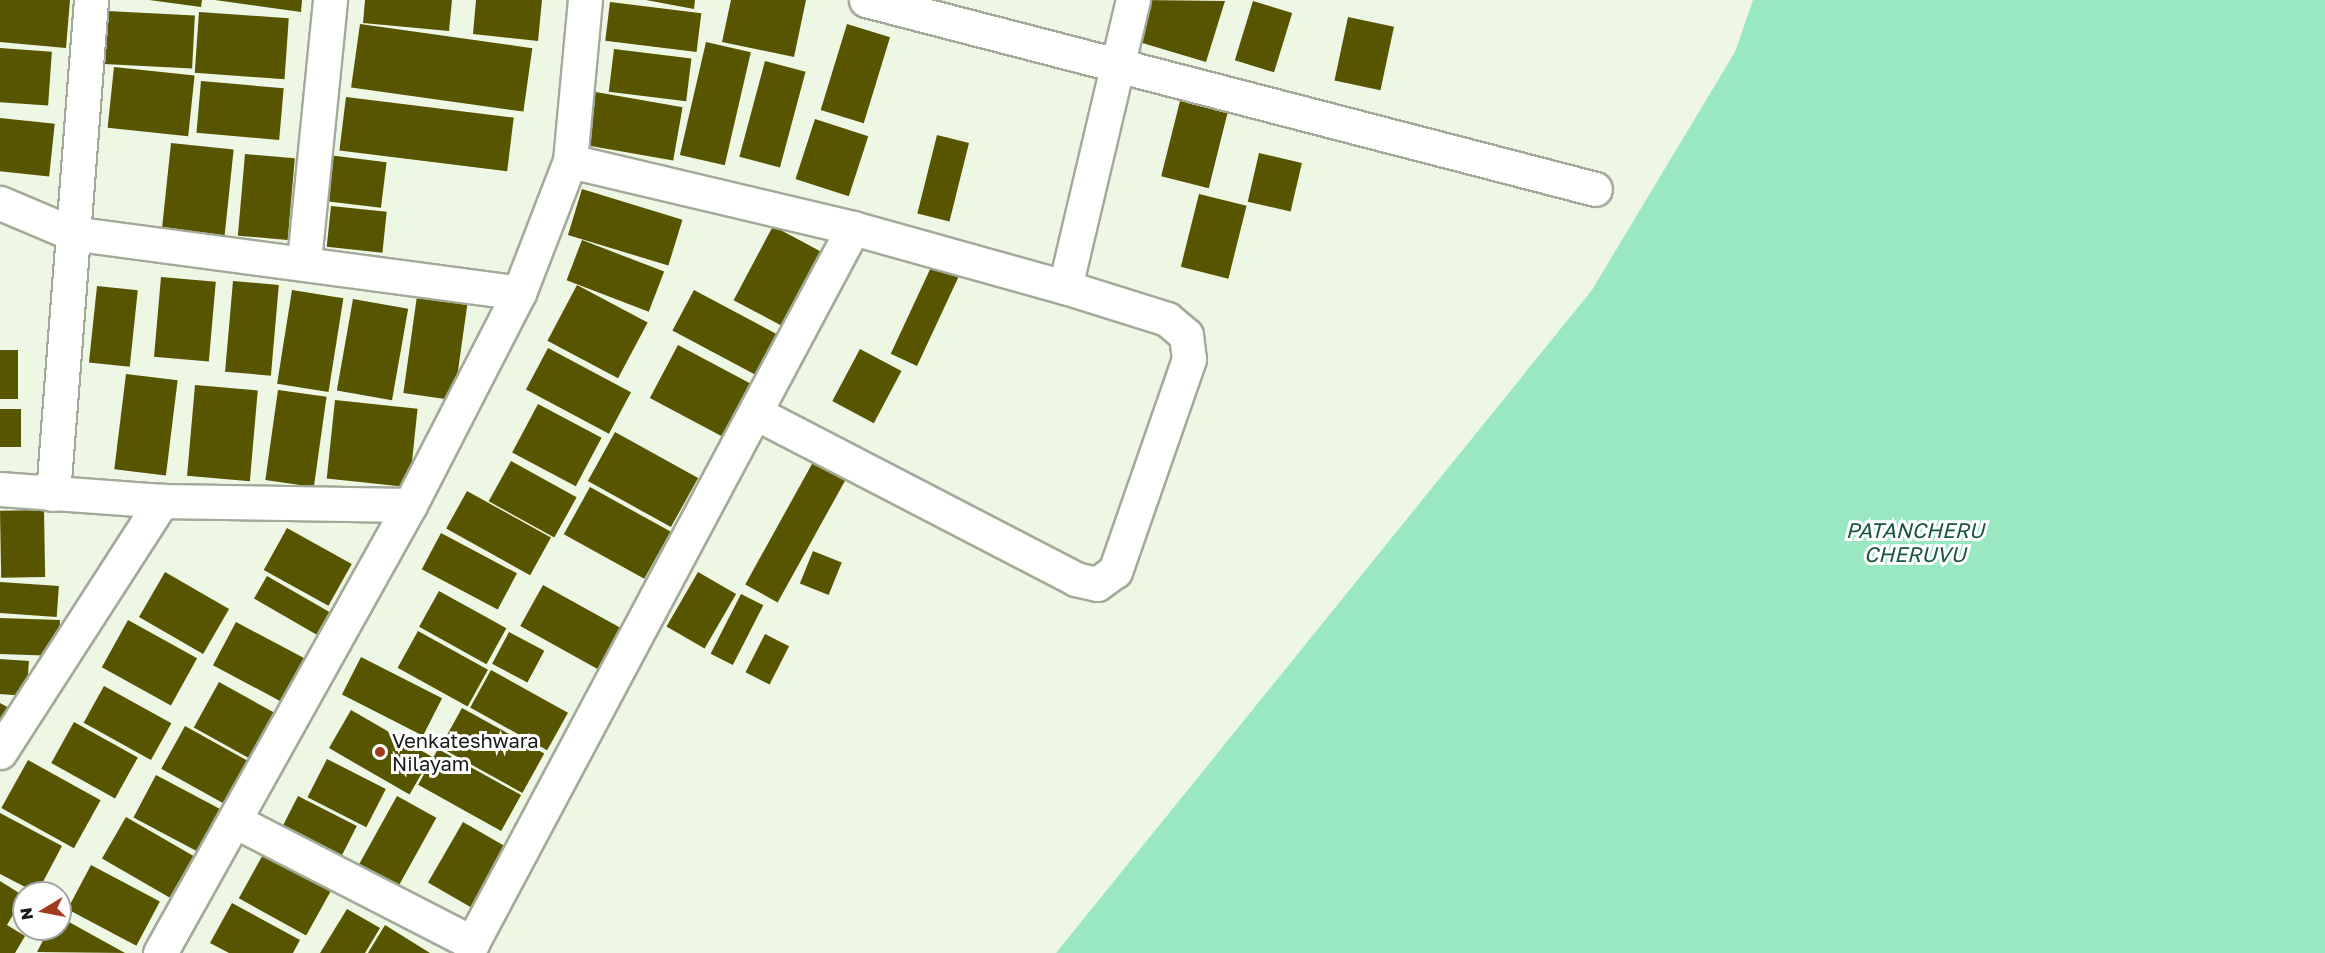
<!DOCTYPE html>
<html>
<head>
<meta charset="utf-8">
<style>
	body { margin:0 }
	#map { position:relative; width:2325px; height:953px; overflow:hidden; background:#eef6e4; font-family:"Golos Text",sans-serif }
	div>[style] { position:absolute }
	[style*='--x'] { left:calc(var(--x)*1px); top:calc(var(--y)*1px); width:calc(var(--w)*1px); rotate:calc(var(--a)*1deg) }
	.water>* { inset:0; background:#99e8c1 }
	.building>* { inset:0; background:#575500; transform-origin:0 0 }
	.roads { filter:drop-shadow(2px 0 #a3aa99) drop-shadow(-2px 0 #a3aa99) drop-shadow(0 2px #a3aa99) drop-shadow(0 -2px #a3aa99) }
	.minor>* { height:33px; margin:-16.5px; padding:0 16.5px; transform-origin:16.5px; border-radius:16.5px; background:#fff }
	.dots>* { width:16px; height:16px; translate:-50% -50%; box-sizing:border-box; border:3px solid #fff; border-radius:50% }
	span { translate:-50% -50%; white-space:nowrap; text-align:center; line-height:1.15; -webkit-text-stroke:6px #fff; paint-order:stroke }
	.poi-label { font-size:20px; color:#181b14 }
	.left { translate:0 -50%; text-align:left }
	.water-label { font-size:21px; color:#1a563d; font-style:italic }
	.north { position:absolute; left:12px; top:881px; width:60px; height:60px; box-sizing:border-box; background:#fff; border:2px solid #a3a4a1; border-radius:50%; rotate:260deg; font-size:16px; font-weight:700; line-height:24px; text-align:center; color:#181b14 }
	.north::after { content:''; display:block; margin:auto; width:21px; height:27px; background:#a23a1e; clip-path:polygon(50% 0,100% 100%,50% 72%,0 100%) }
</style>
</head>
<body>
<div id="map">
	<div class="water">
		<i style="clip-path:polygon(1753px 0,2325px 0,2325px 953px,1056px 953px,1592px 290px,1735px 52px)"></i>
	</div>
	<div class="building">
		<i style="clip-path:polygon(0 0,70px 0,66px 48px,0 42px)"></i>
		<i style="clip-path:polygon(149px 0,202px 0,201px 7px)"></i>
		<i style="clip-path:polygon(215px 0,302px 0,301px 12px)"></i>
		<i style="clip-path:polygon(365px 0,452px 0,449px 31px,363px 23px)"></i>
		<i style="clip-path:polygon(476px 0,542px 0,538px 41px,473px 34px)"></i>
		<i style="clip-path:polygon(646px 0,695px 0,694px 9px)"></i>
		<i style="clip-path:polygon(731px 0,806px 0,794px 57px,722px 42px)"></i>
		<i style="clip-path:polygon(1140px 0,1225px 1px,1206px 62px,1129px 39px)"></i>
		<i style="left:1253px;top:1px;width:41px;height:62px;rotate:17deg"></i>
		<i style="left:610px;top:2px;width:92px;height:39px;rotate:7deg"></i>
		<i style="left:107px;top:11px;width:88px;height:53px;rotate:3deg"></i>
		<i style="left:199px;top:12px;width:90px;height:61px;rotate:4deg"></i>
		<i style="left:1348px;top:17px;width:47px;height:65px;rotate:12deg"></i>
		<i style="left:360px;top:24px;width:174px;height:64px;rotate:8deg"></i>
		<i style="left:847px;top:24px;width:45px;height:90px;rotate:17deg"></i>
		<i style="left:706px;top:42px;width:46px;height:116px;rotate:13deg"></i>
		<i style="left:0;top:48px;width:52px;height:54px;rotate:4deg"></i>
		<i style="left:614px;top:49px;width:78px;height:43px;rotate:7deg"></i>
		<i style="left:765px;top:61px;width:42px;height:99px;rotate:15deg"></i>
		<i style="left:114px;top:67px;width:81px;height:61px;rotate:6deg"></i>
		<i style="left:201px;top:81px;width:83px;height:52px;rotate:5deg"></i>
		<i style="left:1183px;top:89px;width:49px;height:90px;rotate:14deg"></i>
		<i style="left:590px;top:91px;width:94px;height:54px;rotate:10deg"></i>
		<i style="left:346px;top:97px;width:169px;height:54px;rotate:7deg"></i>
		<i style="left:0;top:118px;width:55px;height:53px;rotate:6deg"></i>
		<i style="left:815px;top:119px;width:56px;height:63px;rotate:18deg"></i>
		<i style="left:937px;top:135px;width:33px;height:81px;rotate:14deg"></i>
		<i style="left:171px;top:143px;width:63px;height:88px;rotate:6deg"></i>
		<i style="left:1259px;top:153px;width:44px;height:50px;rotate:13deg"></i>
		<i style="left:245px;top:154px;width:50px;height:82px;rotate:5deg"></i>
		<i style="left:328px;top:155px;width:59px;height:46px;rotate:7deg"></i>
		<i style="left:582px;top:189px;width:105px;height:48px;rotate:17deg"></i>
		<i style="left:1199px;top:194px;width:49px;height:75px;rotate:14deg"></i>
		<i style="left:331px;top:206px;width:56px;height:41px;rotate:6deg"></i>
		<i style="left:773px;top:226px;width:61px;height:84px;rotate:28deg"></i>
		<i style="left:582px;top:240px;width:88px;height:43px;rotate:21deg"></i>
		<i style="left:933px;top:263px;width:29px;height:100px;rotate:25deg"></i>
		<i style="left:161px;top:277px;width:55px;height:80px;rotate:5deg"></i>
		<i style="left:233px;top:281px;width:46px;height:91px;rotate:5deg"></i>
		<i style="left:577px;top:285px;width:80px;height:63px;rotate:28deg"></i>
		<i style="left:97px;top:286px;width:41px;height:77px;rotate:6deg"></i>
		<i style="left:292px;top:290px;width:52px;height:95px;rotate:9deg"></i>
		<i style="left:694px;top:290px;width:94px;height:46px;rotate:28deg"></i>
		<i style="left:417px;top:296px;width:51px;height:98px;rotate:8deg"></i>
		<i style="left:353px;top:299px;width:56px;height:93px;rotate:10deg"></i>
		<i style="left:678px;top:345px;width:82px;height:60px;rotate:28deg"></i>
		<i style="left:548px;top:348px;width:94px;height:47px;rotate:28deg"></i>
		<i style="left:860px;top:349px;width:47px;height:59px;rotate:28deg"></i>
		<i style="left:0;top:350px;width:18px;height:49px"></i>
		<i style="left:126px;top:374px;width:52px;height:96px;rotate:7deg"></i>
		<i style="left:195px;top:385px;width:63px;height:91px;rotate:5deg"></i>
		<i style="left:278px;top:390px;width:49px;height:91px;rotate:8deg"></i>
		<i style="left:335px;top:400px;width:83px;height:79px;rotate:6deg"></i>
		<i style="left:538px;top:404px;width:72px;height:55px;rotate:28deg"></i>
		<i style="left:0;top:409px;width:21px;height:38px"></i>
		<i style="left:615px;top:432px;width:95px;height:56px;rotate:29deg"></i>
		<i style="left:817px;top:455px;width:37px;height:148px;rotate:29deg"></i>
		<i style="left:511px;top:461px;width:75px;height:46px;rotate:29deg"></i>
		<i style="left:590px;top:487px;width:92px;height:54px;rotate:29deg"></i>
		<i style="left:467px;top:491px;width:96px;height:43px;rotate:29deg"></i>
		<i style="left:44px;top:510px;width:67px;height:44px;rotate:89deg"></i>
		<i style="left:287px;top:528px;width:74px;height:48px;rotate:29deg"></i>
		<i style="left:441px;top:533px;width:86px;height:41px;rotate:28deg"></i>
		<i style="left:813px;top:551px;width:31px;height:35px;rotate:22deg"></i>
		<i style="left:165px;top:572px;width:74px;height:52px;rotate:30deg"></i>
		<i style="left:698px;top:572px;width:44px;height:63px;rotate:30deg"></i>
		<i style="left:267px;top:576px;width:72px;height:26px;rotate:30deg"></i>
		<i style="left:0;top:582px;width:59px;height:31px;rotate:4deg"></i>
		<i style="left:543px;top:585px;width:91px;height:47px;rotate:29deg"></i>
		<i style="left:439px;top:591px;width:77px;height:41px;rotate:29deg"></i>
		<i style="left:741px;top:594px;width:25px;height:67px;rotate:27deg"></i>
		<i style="left:0;top:618px;width:60px;height:36px;rotate:2deg"></i>
		<i style="left:128px;top:620px;width:79px;height:54px;rotate:29deg"></i>
		<i style="left:236px;top:622px;width:78px;height:49px;rotate:28deg"></i>
		<i style="left:418px;top:631px;width:80px;height:42px;rotate:29deg"></i>
		<i style="left:509px;top:632px;width:40px;height:36px;rotate:28deg"></i>
		<i style="left:765px;top:634px;width:27px;height:43px;rotate:27deg"></i>
		<i style="left:361px;top:657px;width:91px;height:42px;rotate:27deg"></i>
		<i style="left:0;top:659px;width:29px;height:35px;rotate:4deg"></i>
		<i style="left:491px;top:670px;width:88px;height:43px;rotate:29deg"></i>
		<i style="left:219px;top:682px;width:68px;height:52px;rotate:29deg"></i>
		<i style="left:104px;top:686px;width:77px;height:42px;rotate:29deg"></i>
		<i style="clip-path:polygon(0 703px,20px 714px,0 750px)"></i>
		<i style="left:462px;top:708px;width:94px;height:45px;rotate:29deg"></i>
		<i style="left:351px;top:710px;width:93px;height:44px;rotate:30deg"></i>
		<i style="left:74px;top:722px;width:73px;height:47px;rotate:29deg"></i>
		<i style="left:185px;top:726px;width:73px;height:49px;rotate:29deg"></i>
		<i style="left:438px;top:749px;width:95px;height:41px;rotate:29deg"></i>
		<i style="left:327px;top:759px;width:66px;height:43px;rotate:27deg"></i>
		<i style="left:28px;top:760px;width:83px;height:55px;rotate:29deg"></i>
		<i style="left:156px;top:775px;width:72px;height:48px;rotate:28deg"></i>
		<i style="left:298px;top:796px;width:66px;height:44px;rotate:27deg"></i>
		<i style="left:397px;top:796px;width:45px;height:79px;rotate:29deg"></i>
		<i style="clip-path:polygon(0 813px,62px 846px,37px 893px,0 874px)"></i>
		<i style="left:126px;top:817px;width:78px;height:48px;rotate:30deg"></i>
		<i style="left:463px;top:822px;width:51px;height:70px;rotate:30deg"></i>
		<i style="left:265px;top:851px;width:77px;height:54px;rotate:29deg"></i>
		<i style="left:91px;top:865px;width:78px;height:50px;rotate:28deg"></i>
		<i style="clip-path:polygon(0 881px,24px 896px,7px 925px,25px 936px,15px 953px,0 953px)"></i>
		<i style="clip-path:polygon(232px 903px,300px 940px,293px 953px,229px 953px,210px 943px)"></i>
		<i style="clip-path:polygon(347px 909px,380px 928px,365px 953px,320px 953px)"></i>
		<i style="clip-path:polygon(60px 917px,125px 953px,37px 952px,49px 929px,60px 929px)"></i>
		<i style="clip-path:polygon(385px 925px,430px 953px,368px 953px)"></i>
	</div>
	<div class="roads">
		<div class="minor">
			<i style="--x:866;--y:0;--w:753;--a:14.53"></i>
			<i style="--x:570;--y:161;--w:291;--a:13.3"></i>
			<i style="--x:853;--y:228;--w:220;--a:15.6"></i>
			<i style="--x:1065;--y:287;--w:107;--a:17.4"></i>
			<i style="--x:1167;--y:319;--w:25;--a:40"></i>
			<i style="--x:1186;--y:335;--w:24;--a:83"></i>
			<i style="--x:1189;--y:359;--w:225;--a:109.2"></i>
			<i style="--x:1115;--y:571;--w:22;--a:144"></i>
			<i style="--x:1097;--y:584;--w:22;--a:-167"></i>
			<i style="--x:1076;--y:579;--w:358;--a:-152.6"></i>
			<i style="--x:0;--y:203;--w:77;--a:22.9"></i>
			<i style="--x:71;--y:233;--w:452;--a:7.6"></i>
			<i style="--x:304;--y:261;--w:262;--a:-84.3"></i>
			<i style="--x:1065;--y:287;--w:295;--a:-76.7"></i>
			<i style="--x:0;--y:489;--w:162;--a:4.2"></i>
			<i style="--x:162;--y:501;--w:248;--a:0.9"></i>
			<i style="--x:53;--y:494;--w:495;--a:-85.6"></i>
			<i style="--x:0;--y:752;--w:299;--a:-57.2"></i>
			<i style="--x:235;--y:821;--w:267;--a:27.2"></i>
			<i style="--x:472;--y:943;--w:810;--a:-61.95"></i>
			<i style="--x:160;--y:953;--w:513;--a:-60.84"></i>
			<i style="--x:410;--y:505;--w:238;--a:-62.8"></i>
			<i style="--x:519;--y:293;--w:142;--a:-68.9"></i>
			<i style="--x:570;--y:161;--w:162;--a:-84.7"></i>
		</div>
	</div>
	<div class="dots">
		<i style="left:380px;top:752px;background:#a23a1e"></i>
	</div>
	<div class="poi-label">
		<span class="left" style="left:392px;top:752px">Venkateshwara<br>Nilayam</span>
	</div>
	<div class="water-label">
		<span style="left:1915px;top:542px">PATANCHERU<br>CHERUVU</span>
	</div>
	<div class="north">N</div>
</div>
</body>
</html>
